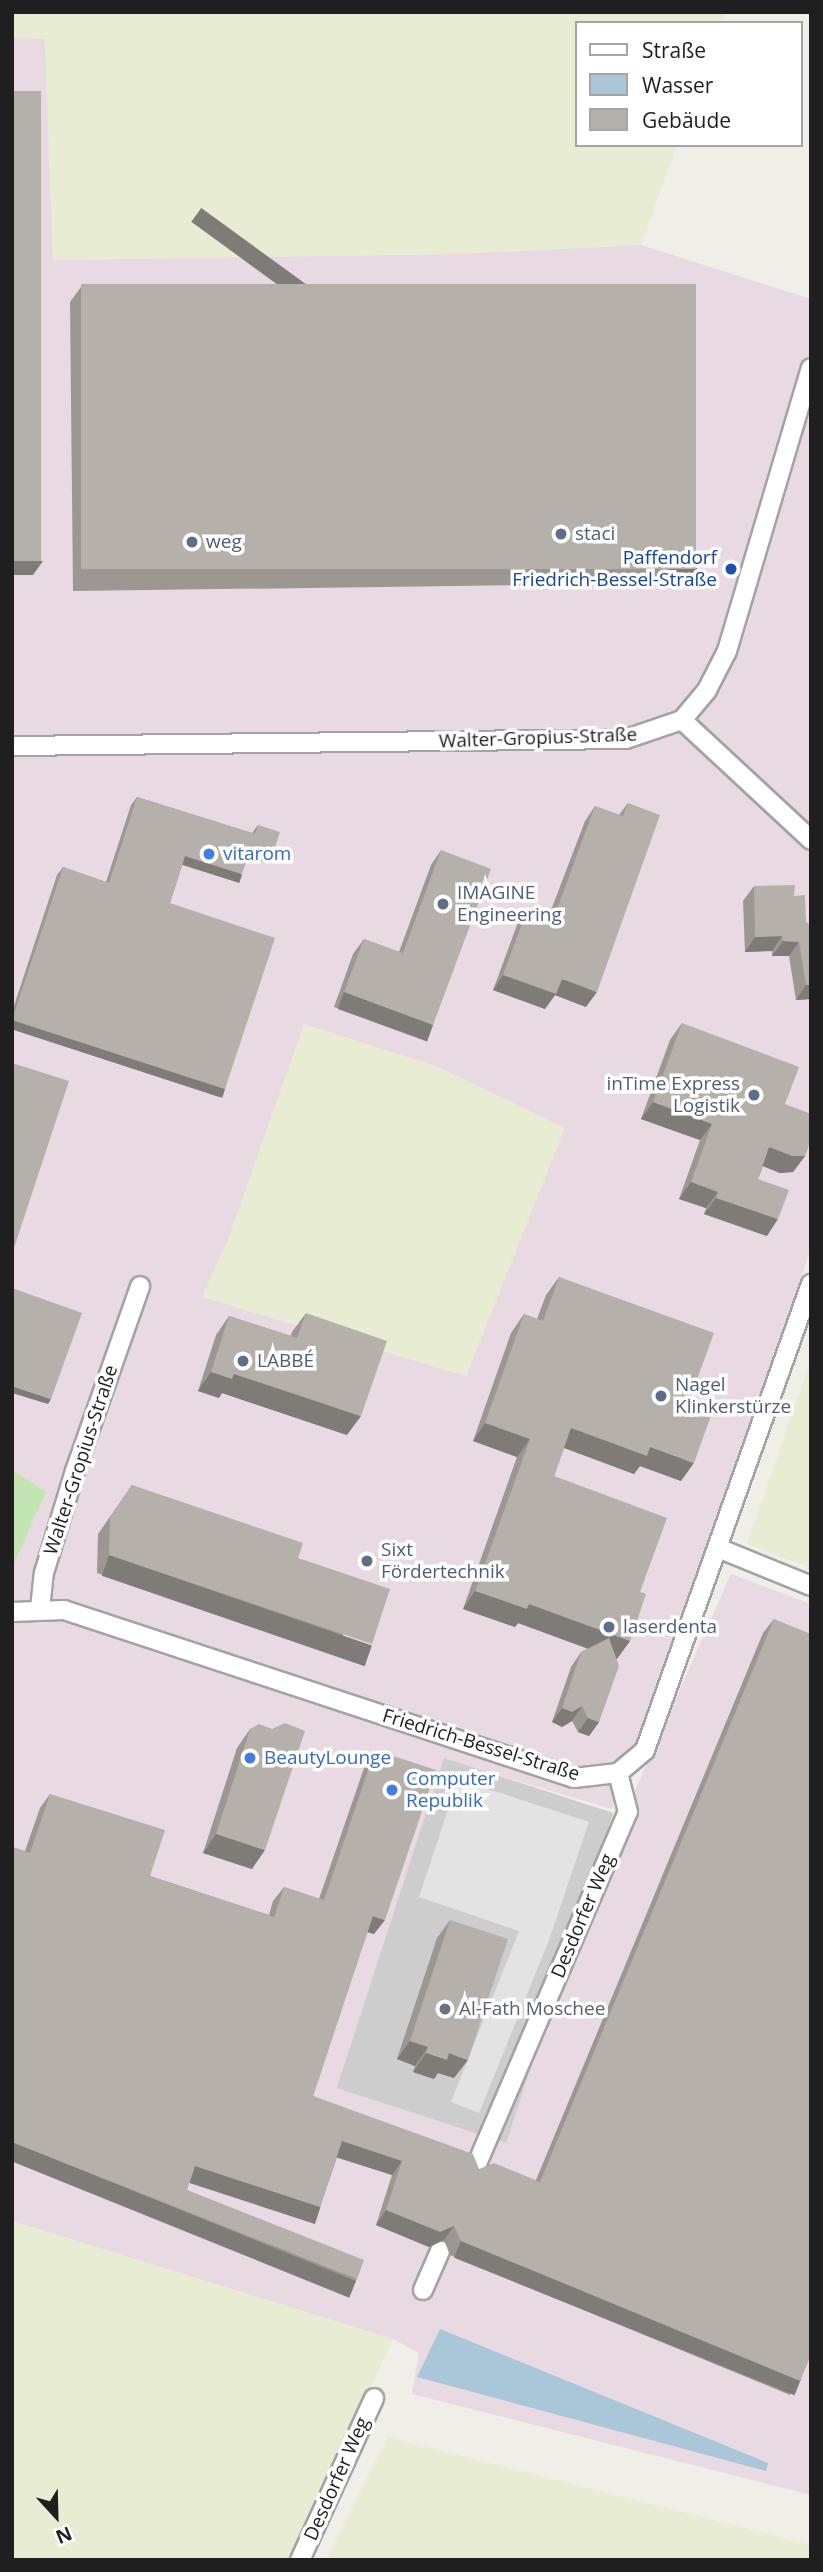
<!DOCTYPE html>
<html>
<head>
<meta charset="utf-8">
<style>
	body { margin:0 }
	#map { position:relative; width:823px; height:2572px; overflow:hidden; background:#efeee7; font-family:"Open Sans",sans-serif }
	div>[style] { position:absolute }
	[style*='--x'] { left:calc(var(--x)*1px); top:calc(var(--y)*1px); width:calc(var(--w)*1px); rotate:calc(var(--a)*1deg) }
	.industrial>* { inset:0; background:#e8d9e3 }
	.religious>* { inset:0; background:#cdcdcd; transform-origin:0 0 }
	.farmland>* { inset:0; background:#e7ecd3 }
	.grass>* { inset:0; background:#c2e5b1 }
	.parking>* { inset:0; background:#e3e3e3 }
	.water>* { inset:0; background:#aac7d9 }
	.roads { filter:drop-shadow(2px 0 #a3a3a3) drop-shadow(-2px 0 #a3a3a3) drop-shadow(0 2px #a3a3a3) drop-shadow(0 -2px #a3a3a3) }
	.minor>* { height:18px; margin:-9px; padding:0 9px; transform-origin:9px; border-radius:9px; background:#fff }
	.wall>* { inset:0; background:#9c9791 }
	.shaded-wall>* { inset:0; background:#7f7b76; transform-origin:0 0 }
	.building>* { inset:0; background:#b5b0a9; transform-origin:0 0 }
	.dots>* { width:19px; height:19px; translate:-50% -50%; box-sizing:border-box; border:4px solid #fff; border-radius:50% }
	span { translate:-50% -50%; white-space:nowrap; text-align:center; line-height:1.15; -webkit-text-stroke:7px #fff; paint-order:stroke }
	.service-label { font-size:19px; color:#4e5e75 }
	.left { translate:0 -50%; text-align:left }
	.right { translate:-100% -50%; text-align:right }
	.transit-label { font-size:19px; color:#164399 }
	.street-label { font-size:19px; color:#1f1f1f }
	.shop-label { font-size:19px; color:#366cbe }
	.worship-label { font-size:19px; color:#5b616d }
	.frame { position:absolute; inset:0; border:14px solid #1f1f1f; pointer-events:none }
	.legend { position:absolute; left:575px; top:21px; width:228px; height:126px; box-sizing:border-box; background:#fff; border:2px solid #a5a5a5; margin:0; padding:9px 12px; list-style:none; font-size:21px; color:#1f1f1f }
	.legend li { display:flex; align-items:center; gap:14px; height:35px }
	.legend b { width:35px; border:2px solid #a5a5a5 }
	.north { position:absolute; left:21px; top:2481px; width:70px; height:70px; -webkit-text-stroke:5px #fff; paint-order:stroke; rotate:158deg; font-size:19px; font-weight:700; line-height:28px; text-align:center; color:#1f1f1f }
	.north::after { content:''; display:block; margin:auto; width:24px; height:32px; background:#1f1f1f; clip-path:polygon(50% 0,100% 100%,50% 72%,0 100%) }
</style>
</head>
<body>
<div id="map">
	<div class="industrial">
		<i style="clip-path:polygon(evenodd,12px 38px,45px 38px,53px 260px,455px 254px,641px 245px,811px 299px,811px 1249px,612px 1809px,444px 1759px,482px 2135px,731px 1574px,811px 1604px,811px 2495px,412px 2394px,419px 2353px,393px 2339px,12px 2221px,12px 1568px,42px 1490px,12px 1470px,12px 38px,227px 1242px,466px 1376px,203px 1297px,227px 1242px)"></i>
	</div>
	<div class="religious">
		<i style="left:444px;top:1758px;width:178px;height:347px;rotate:18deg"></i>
	</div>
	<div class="farmland">
		<i style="clip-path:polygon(12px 12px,726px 12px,722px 23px,576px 23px,576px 145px,677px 145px,641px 245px,455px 254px,53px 260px,45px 39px,12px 38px)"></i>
		<i style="clip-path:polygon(304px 1024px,436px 1066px,565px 1128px,466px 1376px,202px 1297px,227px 1242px)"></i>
		<i style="clip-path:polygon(811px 1359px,811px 1568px,747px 1544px)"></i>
		<i style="clip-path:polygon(12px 2221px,393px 2339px,291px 2560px,12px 2560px)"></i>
		<i style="clip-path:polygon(388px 2437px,811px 2545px,811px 2560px,326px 2560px)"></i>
	</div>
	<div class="grass">
		<i style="clip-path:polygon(12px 1470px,46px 1492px,12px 1568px)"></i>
	</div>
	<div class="parking">
		<i style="clip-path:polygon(458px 1779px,589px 1822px,549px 1940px,479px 2113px,451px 2102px,519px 1931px,419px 1897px)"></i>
	</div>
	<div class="water">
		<i style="clip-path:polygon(440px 2329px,768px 2463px,766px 2471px,417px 2377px)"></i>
	</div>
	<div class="roads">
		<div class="minor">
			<i style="--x:682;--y:720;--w:176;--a:42.9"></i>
			<i style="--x:12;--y:746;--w:614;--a:-0.65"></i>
			<i style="--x:626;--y:739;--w:59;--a:-18.7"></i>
			<i style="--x:682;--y:720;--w:39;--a:-50"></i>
			<i style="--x:707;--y:690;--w:44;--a:-62.9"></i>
			<i style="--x:727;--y:651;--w:295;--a:-73.5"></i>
			<i style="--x:718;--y:1548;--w:100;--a:22.2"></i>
			<i style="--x:40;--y:1609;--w:36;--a:-84"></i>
			<i style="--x:44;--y:1573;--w:107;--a:-73.1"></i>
			<i style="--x:75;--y:1471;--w:196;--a:-70.6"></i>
			<i style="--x:12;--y:1612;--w:52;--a:-2.2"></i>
			<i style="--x:64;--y:1610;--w:537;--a:18.23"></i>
			<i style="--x:574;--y:1778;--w:44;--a:-6.5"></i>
			<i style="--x:618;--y:1773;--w:35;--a:-40"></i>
			<i style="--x:645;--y:1750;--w:495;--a:-70.4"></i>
			<i style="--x:473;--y:2173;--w:393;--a:-66.8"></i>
			<i style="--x:628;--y:1812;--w:40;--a:-104.4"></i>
			<i style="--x:423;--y:2290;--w:43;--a:-66.4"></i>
			<i style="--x:300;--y:2560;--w:178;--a:-65.4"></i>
		</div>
	</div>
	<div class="wall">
		<i style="clip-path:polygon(81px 287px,698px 569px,688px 583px,73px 591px,70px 302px)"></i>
		<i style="clip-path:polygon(137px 797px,252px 833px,258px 825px,272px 856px,267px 863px,248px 858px,237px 882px,182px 865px,170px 903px,225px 1089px,219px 1097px,12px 1029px,12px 1012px,57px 875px,63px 867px,106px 882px,131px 805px)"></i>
		<i style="clip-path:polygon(628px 803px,586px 1007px,555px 995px,545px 1009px,493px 990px,517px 925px,527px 910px,548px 918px,585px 821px,595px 806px,619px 815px)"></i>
		<i style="clip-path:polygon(441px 850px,423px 1039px,334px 1007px,353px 954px,364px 939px,399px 952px,431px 865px)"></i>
		<i style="clip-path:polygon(754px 886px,794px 896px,806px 922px,811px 926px,811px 999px,796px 1000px,789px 956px,772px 956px,772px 951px,745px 952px,743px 901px)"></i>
		<i style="clip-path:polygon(682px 1023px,785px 1104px,805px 1156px,793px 1172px,780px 1173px,763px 1166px,758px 1179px,767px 1236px,704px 1214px,706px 1208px,679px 1199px,700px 1140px,641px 1119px,670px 1040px)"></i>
		<i style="clip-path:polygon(559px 1277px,689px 1401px,681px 1481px,640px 1466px,634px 1474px,564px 1448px,554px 1476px,640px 1592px,630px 1641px,616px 1659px,599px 1722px,589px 1736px,578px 1732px,572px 1721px,562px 1727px,552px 1722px,571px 1667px,581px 1652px,588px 1649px,518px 1623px,515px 1627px,463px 1609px,517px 1457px,473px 1441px,511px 1333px,524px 1314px,537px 1319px,546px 1295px)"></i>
		<i style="clip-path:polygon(306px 1313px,347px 1435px,222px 1393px,219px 1398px,198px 1391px,216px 1335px,229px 1316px,291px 1336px,292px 1332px)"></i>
		<i style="clip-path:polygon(132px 1485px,298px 1558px,359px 1662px,97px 1573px,98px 1534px)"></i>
		<i style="clip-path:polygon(774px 1619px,800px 2381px,790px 2395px,450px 2255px,444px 2240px,429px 2247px,376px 2225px,392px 2175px,337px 2157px,320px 2207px,310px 2222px,189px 2182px,187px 2190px,357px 2279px,347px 2294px,12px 2160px,12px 1847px,25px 1851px,40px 1808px,50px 1794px,150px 1876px,269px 1915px,273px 1901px,284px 1887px,319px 1899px,365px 1765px,375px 1750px,374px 1934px,367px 1932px,313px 2096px,479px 2169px,536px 2180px,763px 1633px)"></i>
		<i style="clip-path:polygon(250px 1729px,252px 1869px,203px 1853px,237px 1748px)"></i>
		<i style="clip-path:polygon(450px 1920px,454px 2078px,438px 2073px,434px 2079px,413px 2072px,415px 2066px,397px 2059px,437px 1938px)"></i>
	</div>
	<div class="shaded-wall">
		<i style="clip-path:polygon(12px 561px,43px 561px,33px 575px,12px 575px)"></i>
		<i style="left:698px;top:569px;width:17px;height:614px;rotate:126deg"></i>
		<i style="clip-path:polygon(250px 849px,272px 856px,267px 863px,245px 857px)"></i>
		<i style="left:185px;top:856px;width:60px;height:9px;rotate:18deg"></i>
		<i style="clip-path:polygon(782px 936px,772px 951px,745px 952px,755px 937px)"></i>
		<i style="clip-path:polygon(783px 941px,799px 942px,789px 956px,772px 956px)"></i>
		<i style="clip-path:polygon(503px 975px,562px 979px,597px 992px,586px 1007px,555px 995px,545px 1009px,493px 990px)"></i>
		<i style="clip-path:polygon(806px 985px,811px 985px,811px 999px,796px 1000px)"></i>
		<i style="left:344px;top:992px;width:95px;height:18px;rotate:20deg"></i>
		<i style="left:12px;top:1020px;width:224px;height:9px;rotate:18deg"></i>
		<i style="clip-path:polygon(653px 1102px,712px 1124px,700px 1140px,641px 1119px)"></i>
		<i style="clip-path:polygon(769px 1147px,805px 1156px,793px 1172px,780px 1173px,758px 1164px)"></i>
		<i style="clip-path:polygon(691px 1182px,718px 1192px,706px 1208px,679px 1199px)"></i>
		<i style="clip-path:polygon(716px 1198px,778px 1219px,767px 1236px,704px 1214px)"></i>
		<i style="clip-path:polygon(211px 1372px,234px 1374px,361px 1416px,347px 1435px,222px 1393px,219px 1398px,198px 1391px)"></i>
		<i style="clip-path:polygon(12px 1386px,51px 1399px,48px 1404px,12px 1393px)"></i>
		<i style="clip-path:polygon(485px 1423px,530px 1439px,517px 1457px,473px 1441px)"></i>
		<i style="clip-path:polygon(571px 1428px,650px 1447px,694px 1463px,681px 1481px,640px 1466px,634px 1474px,559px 1446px)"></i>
		<i style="left:109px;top:1555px;width:278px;height:22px;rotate:19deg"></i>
		<i style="clip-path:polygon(475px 1591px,529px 1604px,630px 1641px,617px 1659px,518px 1623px,515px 1627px,463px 1609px)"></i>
		<i style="clip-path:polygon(582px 1706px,572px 1721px,562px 1727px,552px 1722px,562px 1708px)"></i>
		<i style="clip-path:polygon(588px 1718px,599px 1722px,589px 1736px,578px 1732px)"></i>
		<i style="clip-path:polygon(216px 1834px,265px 1850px,252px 1869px,203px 1853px)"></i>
		<i style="clip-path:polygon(373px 1916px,385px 1920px,374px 1934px,363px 1931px)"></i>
		<i style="clip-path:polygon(410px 2041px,428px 2047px,415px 2066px,397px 2059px)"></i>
		<i style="clip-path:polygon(426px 2053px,449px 2053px,468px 2060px,454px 2078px,438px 2073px,434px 2079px,413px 2072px)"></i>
		<i style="clip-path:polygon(342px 2141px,402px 2161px,392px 2175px,332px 2156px)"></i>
		<i style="left:12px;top:2142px;width:371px;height:18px;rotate:22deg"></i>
		<i style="left:195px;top:2166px;width:132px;height:18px;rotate:18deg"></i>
		<i style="clip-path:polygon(386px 2210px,454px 2226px,444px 2240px,429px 2247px,376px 2225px)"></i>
		<i style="left:461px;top:2241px;width:367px;height:18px;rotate:22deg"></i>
	</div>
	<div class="building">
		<i style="left:12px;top:91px;width:29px;height:470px"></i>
		<i style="left:696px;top:284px;width:285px;height:615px;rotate:90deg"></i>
		<i style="clip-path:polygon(137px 797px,255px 834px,258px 825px,280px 832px,272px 856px,250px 849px,242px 874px,185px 856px,170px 903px,275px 938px,225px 1089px,12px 1020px,63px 867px,109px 883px)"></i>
		<i style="clip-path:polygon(628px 803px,660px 815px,597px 992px,562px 979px,556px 994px,503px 975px,527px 910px,553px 920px,595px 806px,623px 816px)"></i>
		<i style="clip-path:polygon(441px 850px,491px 869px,433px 1025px,344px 992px,364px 939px,403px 953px)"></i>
		<i style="clip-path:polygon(795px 885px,794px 896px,805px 895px,806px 922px,811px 926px,811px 985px,806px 985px,799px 942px,783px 941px,782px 936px,755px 937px,754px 886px)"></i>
		<i style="clip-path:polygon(682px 1023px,799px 1067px,785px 1104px,811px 1114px,811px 1140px,805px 1156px,792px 1156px,769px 1147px,758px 1179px,789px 1190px,778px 1219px,716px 1198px,718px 1192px,691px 1182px,712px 1124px,653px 1102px)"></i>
		<i style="clip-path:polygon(12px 1063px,69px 1081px,12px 1254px)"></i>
		<i style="clip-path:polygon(559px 1277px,714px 1333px,689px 1401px,713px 1410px,694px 1463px,650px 1447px,647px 1456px,571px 1428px,554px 1476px,667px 1518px,640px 1592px,646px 1594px,630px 1641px,529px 1604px,527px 1609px,475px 1591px,530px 1439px,485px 1423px,524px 1314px,543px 1321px)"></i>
		<i style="clip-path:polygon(12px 1288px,82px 1313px,51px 1399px,12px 1386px)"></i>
		<i style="clip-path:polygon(306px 1313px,387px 1341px,361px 1416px,234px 1374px,232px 1379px,211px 1372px,229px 1316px,297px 1338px)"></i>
		<i style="clip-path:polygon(132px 1485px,303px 1543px,298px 1558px,390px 1589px,372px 1644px,109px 1555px,110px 1517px)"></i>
		<i style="clip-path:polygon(774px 1619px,811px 1634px,811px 2355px,800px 2381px,461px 2241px,454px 2226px,440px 2232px,386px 2210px,402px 2161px,342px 2141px,320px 2207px,195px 2166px,187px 2190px,364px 2260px,357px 2279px,12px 2142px,12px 1847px,30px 1853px,50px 1794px,165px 1830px,150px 1876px,274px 1917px,284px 1887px,324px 1900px,375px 1750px,436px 1770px,385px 1920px,373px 1916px,313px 2096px,473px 2154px,479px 2169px,494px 2163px,540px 2182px)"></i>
		<i style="clip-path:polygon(609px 1638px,619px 1666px,599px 1722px,588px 1718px,582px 1706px,572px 1712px,562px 1708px,581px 1652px)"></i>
		<i style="clip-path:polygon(285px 1723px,305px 1731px,265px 1850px,216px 1834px,250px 1729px,259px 1724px,272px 1729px)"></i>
		<i style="clip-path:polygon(450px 1920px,508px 1939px,468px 2060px,449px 2053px,447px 2060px,426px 2053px,428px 2047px,410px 2041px)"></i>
	</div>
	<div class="dots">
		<i style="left:561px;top:534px;background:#5c6f8a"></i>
		<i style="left:192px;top:542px;background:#5c6f8a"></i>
		<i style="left:731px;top:569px;background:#1a4fb4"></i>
		<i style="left:209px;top:854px;background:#3f7fe0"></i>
		<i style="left:443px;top:904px;background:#5c6f8a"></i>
		<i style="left:754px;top:1095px;background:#5c6f8a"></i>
		<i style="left:243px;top:1361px;background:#5c6f8a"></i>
		<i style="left:661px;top:1396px;background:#5c6f8a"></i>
		<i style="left:367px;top:1561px;background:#5c6f8a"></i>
		<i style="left:609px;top:1627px;background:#5c6f8a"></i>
		<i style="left:250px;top:1758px;background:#3f7fe0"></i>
		<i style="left:392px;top:1790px;background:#3f7fe0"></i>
		<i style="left:445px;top:2009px;background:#6b7280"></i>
	</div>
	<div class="service-label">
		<span class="left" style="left:575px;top:534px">staci</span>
		<span class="left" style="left:206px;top:542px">weg</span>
		<span class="left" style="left:457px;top:904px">IMAGINE<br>Engineering</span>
		<span class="right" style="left:740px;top:1095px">inTime Express<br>Logistik</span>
		<span class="left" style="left:257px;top:1361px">LABBÉ</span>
		<span class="left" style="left:675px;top:1396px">Nagel<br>Klinkerstürze</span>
		<span class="left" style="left:381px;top:1561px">Sixt<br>Fördertechnik</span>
		<span class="left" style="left:623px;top:1627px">laserdenta</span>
	</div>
	<div class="transit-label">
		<span class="right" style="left:717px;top:569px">Paffendorf<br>Friedrich-Bessel-Straße</span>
	</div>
	<div class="street-label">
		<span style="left:538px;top:738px;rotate:-2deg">Walter-Gropius-Straße</span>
		<span style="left:81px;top:1460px;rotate:-72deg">Walter-Gropius-Straße</span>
		<span style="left:481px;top:1745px;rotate:17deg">Friedrich-Bessel-Straße</span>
		<span style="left:583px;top:1916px;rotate:-67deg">Desdorfer Weg</span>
		<span style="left:337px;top:2479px;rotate:-66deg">Desdorfer Weg</span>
	</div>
	<div class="shop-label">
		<span class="left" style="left:223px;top:854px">vitarom</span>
		<span class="left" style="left:264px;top:1758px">BeautyLounge</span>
		<span class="left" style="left:406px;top:1790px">Computer<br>Republik</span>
	</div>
	<div class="worship-label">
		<span class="left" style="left:459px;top:2009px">Al-Fath Moschee</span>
	</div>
	<div class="frame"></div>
	<ul class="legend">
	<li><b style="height:9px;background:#fff"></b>Straße</li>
	<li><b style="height:19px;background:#aac7d9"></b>Wasser</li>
	<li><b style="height:19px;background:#b5b0a9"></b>Gebäude</li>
	</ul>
	<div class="north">N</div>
</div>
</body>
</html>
